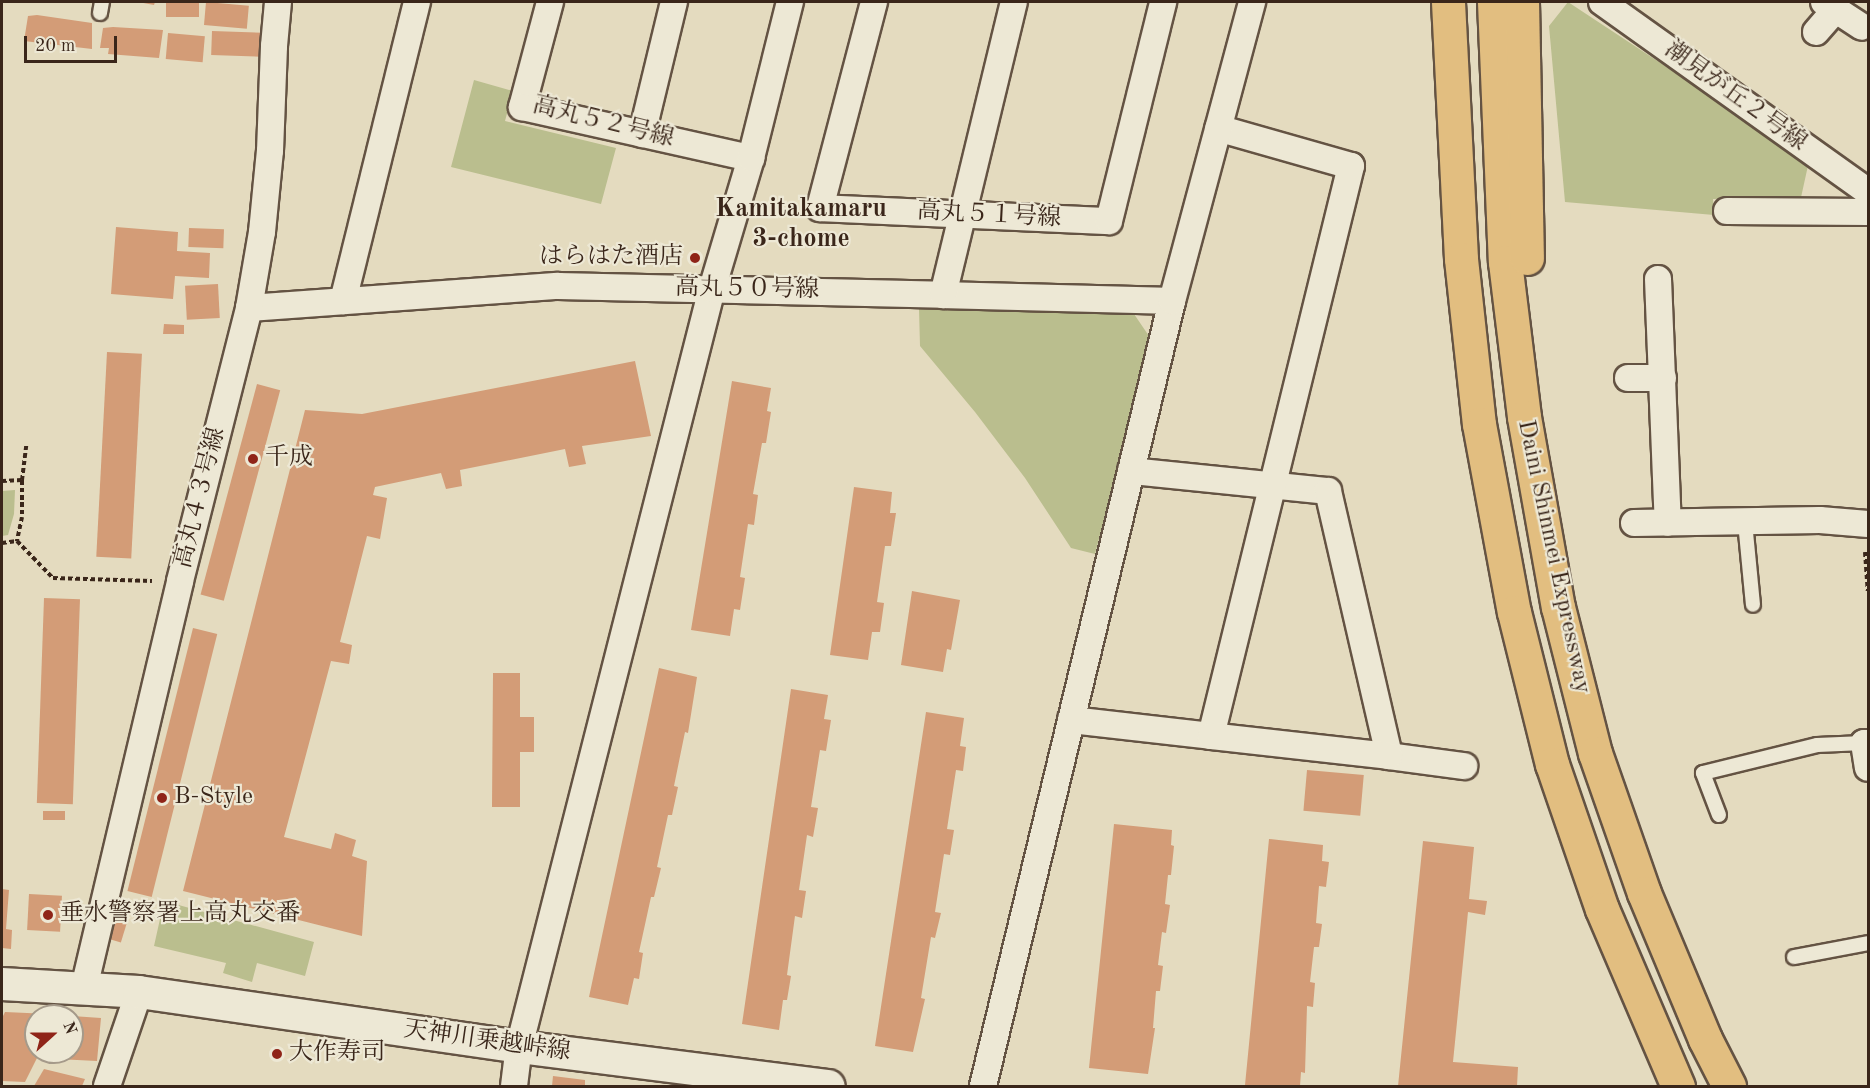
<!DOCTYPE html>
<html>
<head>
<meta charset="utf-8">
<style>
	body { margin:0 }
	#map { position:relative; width:1870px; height:1088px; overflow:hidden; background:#e4dbbf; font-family:"Old Standard TT","Noto Serif JP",serif }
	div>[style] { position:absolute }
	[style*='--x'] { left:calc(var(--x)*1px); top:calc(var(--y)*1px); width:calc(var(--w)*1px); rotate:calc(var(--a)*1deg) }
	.green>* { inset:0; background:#babe8e }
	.building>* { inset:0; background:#d39c77; transform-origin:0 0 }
	.path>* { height:4px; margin-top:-2px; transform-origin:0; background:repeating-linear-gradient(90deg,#3a261a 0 4.5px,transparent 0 7.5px) }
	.roads { filter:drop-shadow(2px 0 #645343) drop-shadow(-2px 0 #645343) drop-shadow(0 2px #645343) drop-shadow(0 -2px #645343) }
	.service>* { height:14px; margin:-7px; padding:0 7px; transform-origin:7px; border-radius:7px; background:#ede8d5 }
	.minor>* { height:26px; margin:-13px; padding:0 13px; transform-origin:13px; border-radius:13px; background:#ede8d5 }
	.tertiary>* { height:32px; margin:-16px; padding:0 16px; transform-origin:16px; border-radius:16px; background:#ede8d5 }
	.motorway>* { height:33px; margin:-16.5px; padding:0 16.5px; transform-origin:16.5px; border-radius:16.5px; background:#e2be80 }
	.dots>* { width:16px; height:16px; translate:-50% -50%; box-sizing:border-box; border:3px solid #ede8d5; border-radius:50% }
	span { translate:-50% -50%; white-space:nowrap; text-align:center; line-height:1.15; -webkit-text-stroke:4.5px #ede8d5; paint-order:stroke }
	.street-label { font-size:24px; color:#3a261a }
	.poi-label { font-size:24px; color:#3a261a }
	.right { translate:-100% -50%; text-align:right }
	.left { translate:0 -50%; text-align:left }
	.neighbourhood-label { font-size:26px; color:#3a261a; font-weight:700 }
	.frame { position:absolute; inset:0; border:3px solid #3a261a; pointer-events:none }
	.north { position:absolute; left:24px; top:1004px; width:60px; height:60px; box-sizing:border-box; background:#ede8d5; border:2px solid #a59a8a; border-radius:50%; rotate:69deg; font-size:16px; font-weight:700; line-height:24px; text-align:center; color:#3a261a }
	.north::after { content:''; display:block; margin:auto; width:21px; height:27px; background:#8f2418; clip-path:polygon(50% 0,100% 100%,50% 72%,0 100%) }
	.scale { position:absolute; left:24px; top:36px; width:93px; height:27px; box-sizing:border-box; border:3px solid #3a261a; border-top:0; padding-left:8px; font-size:18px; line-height:21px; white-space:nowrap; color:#3a261a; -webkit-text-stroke:4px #ede8d5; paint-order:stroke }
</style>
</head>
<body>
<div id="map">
	<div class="green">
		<i style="clip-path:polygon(1568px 2px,1809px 161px,1800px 202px,1713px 199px,1714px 215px,1565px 202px,1549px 26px)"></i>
		<i style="clip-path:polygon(474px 80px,513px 91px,505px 121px,616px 148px,601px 204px,451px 167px)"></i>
		<i style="clip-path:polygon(919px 309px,1134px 314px,1151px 339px,1095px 554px,1071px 548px,1025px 478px,975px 412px,920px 346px)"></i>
		<i style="clip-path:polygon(15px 490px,14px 514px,8px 535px,2px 536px,2px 491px)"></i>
		<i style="clip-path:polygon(164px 901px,314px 942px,305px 976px,257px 963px,252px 982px,223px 973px,226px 963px,154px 946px)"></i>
	</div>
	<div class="building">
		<i style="clip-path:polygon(138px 2px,155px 2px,154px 5px)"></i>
		<i style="left:166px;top:2px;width:33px;height:15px"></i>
		<i style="left:206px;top:2px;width:43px;height:23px;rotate:5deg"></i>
		<i style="clip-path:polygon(37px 15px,92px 23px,92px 49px,24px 41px,28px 16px)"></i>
		<i style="clip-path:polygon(113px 27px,163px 30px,159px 58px,108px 54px,109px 48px,100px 48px,103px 28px)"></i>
		<i style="left:212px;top:31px;width:51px;height:24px;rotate:2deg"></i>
		<i style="left:168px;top:33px;width:37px;height:26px;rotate:5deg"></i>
		<i style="clip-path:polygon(116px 227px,178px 232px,177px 251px,210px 253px,209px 278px,175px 276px,173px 299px,111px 294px)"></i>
		<i style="left:189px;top:228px;width:35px;height:19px;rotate:2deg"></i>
		<i style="left:218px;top:284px;width:34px;height:33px;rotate:87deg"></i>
		<i style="clip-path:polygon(164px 324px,184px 325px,184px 334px,163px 334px)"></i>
		<i style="left:107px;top:352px;width:35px;height:205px;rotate:3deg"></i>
		<i style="clip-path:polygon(635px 361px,651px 436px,582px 446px,586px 464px,569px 467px,565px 449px,460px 470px,462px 486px,446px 489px,441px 473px,375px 487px,373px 495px,387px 498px,380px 539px,367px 536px,340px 642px,352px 645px,349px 664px,331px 661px,284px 837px,331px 849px,335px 833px,356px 840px,352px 856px,367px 861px,362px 936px,183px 891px,305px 410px,362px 414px)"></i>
		<i style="clip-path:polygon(732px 381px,771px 388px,767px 411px,771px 412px,766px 443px,762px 443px,753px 494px,758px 495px,754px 525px,748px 524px,740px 577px,745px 578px,740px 610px,734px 609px,730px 636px,691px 630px)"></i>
		<i style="left:257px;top:384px;width:24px;height:218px;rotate:15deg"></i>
		<i style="clip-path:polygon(854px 487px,892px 492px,890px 513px,896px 513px,891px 546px,885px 546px,877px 602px,884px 603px,880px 632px,872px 632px,868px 660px,830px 655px)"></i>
		<i style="clip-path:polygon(912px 591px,960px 600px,951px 650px,947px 649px,943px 672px,901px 665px)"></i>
		<i style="left:44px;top:598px;width:36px;height:205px;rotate:2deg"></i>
		<i style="left:193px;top:628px;width:25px;height:271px;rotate:14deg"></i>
		<i style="clip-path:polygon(659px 668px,697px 677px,688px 733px,685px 732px,674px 786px,678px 787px,672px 815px,668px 815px,657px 867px,661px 868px,654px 897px,651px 897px,639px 952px,643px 953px,639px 979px,634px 978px,628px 1005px,589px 997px)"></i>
		<i style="clip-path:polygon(493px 673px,520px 673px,520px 717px,534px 717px,534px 752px,520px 752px,520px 807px,492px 807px)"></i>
		<i style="clip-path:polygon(791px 689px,828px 695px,824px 719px,831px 720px,826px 751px,820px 750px,811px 807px,818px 808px,813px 837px,807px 835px,799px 890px,806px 891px,802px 918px,795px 916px,787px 975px,791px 976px,787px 1000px,783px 1000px,779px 1030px,742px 1024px)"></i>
		<i style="clip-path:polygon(926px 712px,964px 718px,960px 746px,966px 747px,963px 771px,956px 770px,947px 829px,954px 830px,950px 855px,944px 854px,935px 912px,941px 913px,935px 938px,931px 937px,921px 998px,925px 999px,913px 1052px,875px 1046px)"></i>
		<i style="left:1307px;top:770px;width:57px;height:41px;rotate:5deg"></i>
		<i style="left:43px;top:811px;width:22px;height:9px"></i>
		<i style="clip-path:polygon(1114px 824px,1172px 830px,1171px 845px,1174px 846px,1171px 875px,1168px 875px,1165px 904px,1170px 905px,1166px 933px,1162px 932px,1158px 965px,1163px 966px,1160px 991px,1156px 991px,1153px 1028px,1155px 1028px,1148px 1074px,1089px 1068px)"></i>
		<i style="clip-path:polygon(1269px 839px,1323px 845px,1322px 861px,1329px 862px,1326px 887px,1319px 886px,1316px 923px,1322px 924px,1319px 947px,1314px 947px,1310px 982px,1315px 983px,1313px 1007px,1307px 1006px,1305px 1073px,1301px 1072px,1300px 1086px,1245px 1085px)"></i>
		<i style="clip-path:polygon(1423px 841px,1474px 847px,1469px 899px,1487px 901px,1485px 915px,1468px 912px,1453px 1062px,1518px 1067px,1517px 1086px,1398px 1086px)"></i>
		<i style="clip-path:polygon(2px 889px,9px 890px,6px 929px,12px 930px,11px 949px,2px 948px)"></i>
		<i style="left:29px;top:894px;width:33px;height:36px;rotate:3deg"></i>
		<i style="left:118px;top:904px;width:14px;height:36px;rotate:17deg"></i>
		<i style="clip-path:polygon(5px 1012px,49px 1014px,36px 1016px,36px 1052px,72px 1052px,72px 1016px,101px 1018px,97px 1061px,37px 1058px,25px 1082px,2px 1081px,2px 1018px)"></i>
		<i style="clip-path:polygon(44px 1069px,85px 1079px,82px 1086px,34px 1086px)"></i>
		<i style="clip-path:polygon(553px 1076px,585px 1080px,585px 1086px,552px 1086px)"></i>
	</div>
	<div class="path">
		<i style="--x:22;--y:480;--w:35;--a:-83"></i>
		<i style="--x:2;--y:481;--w:20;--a:-3"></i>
		<i style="--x:22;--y:480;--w:37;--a:90"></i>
		<i style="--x:22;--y:517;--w:25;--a:102"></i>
		<i style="--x:2;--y:543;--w:15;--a:-8"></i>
		<i style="--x:17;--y:541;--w:52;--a:45.8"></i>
		<i style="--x:53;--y:578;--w:99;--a:1.7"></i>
		<i style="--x:1865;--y:552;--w:39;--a:86"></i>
	</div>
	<div class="roads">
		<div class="service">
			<i style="--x:100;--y:13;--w:11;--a:-80"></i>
			<i style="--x:1745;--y:522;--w:83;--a:84.5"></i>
			<i style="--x:1719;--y:815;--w:45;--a:-110.9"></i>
			<i style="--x:1703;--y:773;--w:117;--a:-13.8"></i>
			<i style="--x:1817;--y:745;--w:47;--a:-2.4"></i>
			<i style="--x:1794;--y:957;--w:75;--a:-10.7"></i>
		</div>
		<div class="minor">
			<i style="--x:550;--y:2;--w:109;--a:104.9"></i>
			<i style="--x:522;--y:107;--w:235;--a:12.6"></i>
			<i style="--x:874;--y:2;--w:213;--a:104.7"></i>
			<i style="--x:820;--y:208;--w:289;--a:2.6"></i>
			<i style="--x:1109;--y:221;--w:226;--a:-76.1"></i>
			<i style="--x:1602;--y:2;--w:327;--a:35.5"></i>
			<i style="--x:1824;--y:2;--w:45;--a:33.3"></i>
			<i style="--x:1816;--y:32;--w:30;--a:-49"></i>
			<i style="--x:642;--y:134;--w:136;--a:-76.4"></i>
			<i style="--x:1727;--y:211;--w:141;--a:0.4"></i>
			<i style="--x:1658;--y:279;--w:244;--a:87.7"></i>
			<i style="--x:943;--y:295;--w:229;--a:1.5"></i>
			<i style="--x:343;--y:301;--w:308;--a:-76.1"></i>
			<i style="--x:249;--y:308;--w:310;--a:-4.1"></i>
			<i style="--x:558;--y:286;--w:385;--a:1.3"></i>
			<i style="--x:943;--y:295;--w:301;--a:-76.4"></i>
			<i style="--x:1628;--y:378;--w:35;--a:0"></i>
			<i style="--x:1131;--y:471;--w:198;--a:5.8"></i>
			<i style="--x:1328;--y:491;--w:272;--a:77"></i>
			<i style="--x:1389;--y:756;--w:76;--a:7.6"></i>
			<i style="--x:1634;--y:523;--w:186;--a:-0.9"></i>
			<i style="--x:1820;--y:520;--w:48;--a:4.8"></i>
			<i style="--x:1071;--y:720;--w:141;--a:6.5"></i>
			<i style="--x:1211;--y:736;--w:587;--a:-76.2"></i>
			<i style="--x:1351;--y:166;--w:138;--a:-164.1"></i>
			<i style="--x:1211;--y:736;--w:179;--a:6.4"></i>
			<i style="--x:1868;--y:743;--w:4;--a:180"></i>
			<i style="--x:1864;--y:743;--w:25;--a:81"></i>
			<i style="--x:84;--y:988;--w:418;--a:-76.7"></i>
			<i style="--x:180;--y:581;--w:282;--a:-75.8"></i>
			<i style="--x:249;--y:308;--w:77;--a:-80.3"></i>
			<i style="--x:262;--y:232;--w:81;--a:-84.4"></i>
			<i style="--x:270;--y:151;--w:105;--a:-87.8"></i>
			<i style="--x:274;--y:46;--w:44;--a:-84.8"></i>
			<i style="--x:107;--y:1086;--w:99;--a:-71.2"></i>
			<i style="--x:514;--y:1086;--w:39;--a:-83"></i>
			<i style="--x:519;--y:1047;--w:782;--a:-75.72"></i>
			<i style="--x:712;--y:289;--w:137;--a:-73.4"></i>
			<i style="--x:751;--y:158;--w:161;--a:-76"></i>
			<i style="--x:983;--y:1086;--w:807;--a:-76.46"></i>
			<i style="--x:1172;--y:301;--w:310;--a:-75"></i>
		</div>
		<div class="tertiary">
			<i style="--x:2;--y:984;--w:137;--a:3.3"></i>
			<i style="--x:139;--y:992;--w:384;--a:8.2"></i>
			<i style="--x:519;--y:1047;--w:312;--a:7.2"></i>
		</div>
		<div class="motorway">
			<i style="--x:1448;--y:2;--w:257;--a:87.1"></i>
			<i style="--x:1461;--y:259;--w:166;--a:83.8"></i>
			<i style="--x:1479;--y:424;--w:191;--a:79.5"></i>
			<i style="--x:1514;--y:612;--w:157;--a:76"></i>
			<i style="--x:1552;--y:764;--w:153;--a:71"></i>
			<i style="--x:1602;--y:909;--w:193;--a:66.8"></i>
			<i style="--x:1494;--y:2;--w:260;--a:87.6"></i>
			<i style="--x:1505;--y:262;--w:156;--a:83"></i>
			<i style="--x:1524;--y:417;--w:193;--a:79.9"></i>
			<i style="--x:1558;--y:607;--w:151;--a:75.8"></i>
			<i style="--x:1595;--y:753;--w:148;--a:70.7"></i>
			<i style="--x:1644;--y:893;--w:158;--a:67.3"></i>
			<i style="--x:1705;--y:1039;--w:53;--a:62.9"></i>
			<i style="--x:1522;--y:2;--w:256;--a:88.9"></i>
		</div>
	</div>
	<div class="dots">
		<i style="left:695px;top:258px;background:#8f2418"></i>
		<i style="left:253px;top:459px;background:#8f2418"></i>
		<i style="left:162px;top:798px;background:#8f2418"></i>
		<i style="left:48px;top:915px;background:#8f2418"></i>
		<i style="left:277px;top:1054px;background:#8f2418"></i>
	</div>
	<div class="street-label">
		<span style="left:1735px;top:97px;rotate:36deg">潮見が丘２号線</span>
		<span style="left:603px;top:123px;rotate:14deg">高丸５２号線</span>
		<span style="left:989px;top:216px;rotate:3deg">高丸５１号線</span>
		<span style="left:747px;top:290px;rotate:1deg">高丸５０号線</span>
		<span style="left:201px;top:498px;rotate:-76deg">高丸４３号線</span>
		<span style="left:1553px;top:557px;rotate:78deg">Daini Shinmei Expressway</span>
		<span style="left:487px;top:1042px;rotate:8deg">天神川乗越峠線</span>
	</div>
	<div class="poi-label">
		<span class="right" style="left:683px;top:258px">はらはた酒店</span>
		<span class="left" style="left:265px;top:459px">千成</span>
		<span class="left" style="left:174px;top:798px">B-Style</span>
		<span class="left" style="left:60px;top:915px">垂水警察署上高丸交番</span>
		<span class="left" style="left:289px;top:1054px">大作寿司</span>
	</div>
	<div class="neighbourhood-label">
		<span style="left:801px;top:225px">Kamitakamaru<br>3-chome</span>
	</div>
	<div class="frame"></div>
	<div class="north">N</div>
	<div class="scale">20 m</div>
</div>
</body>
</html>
